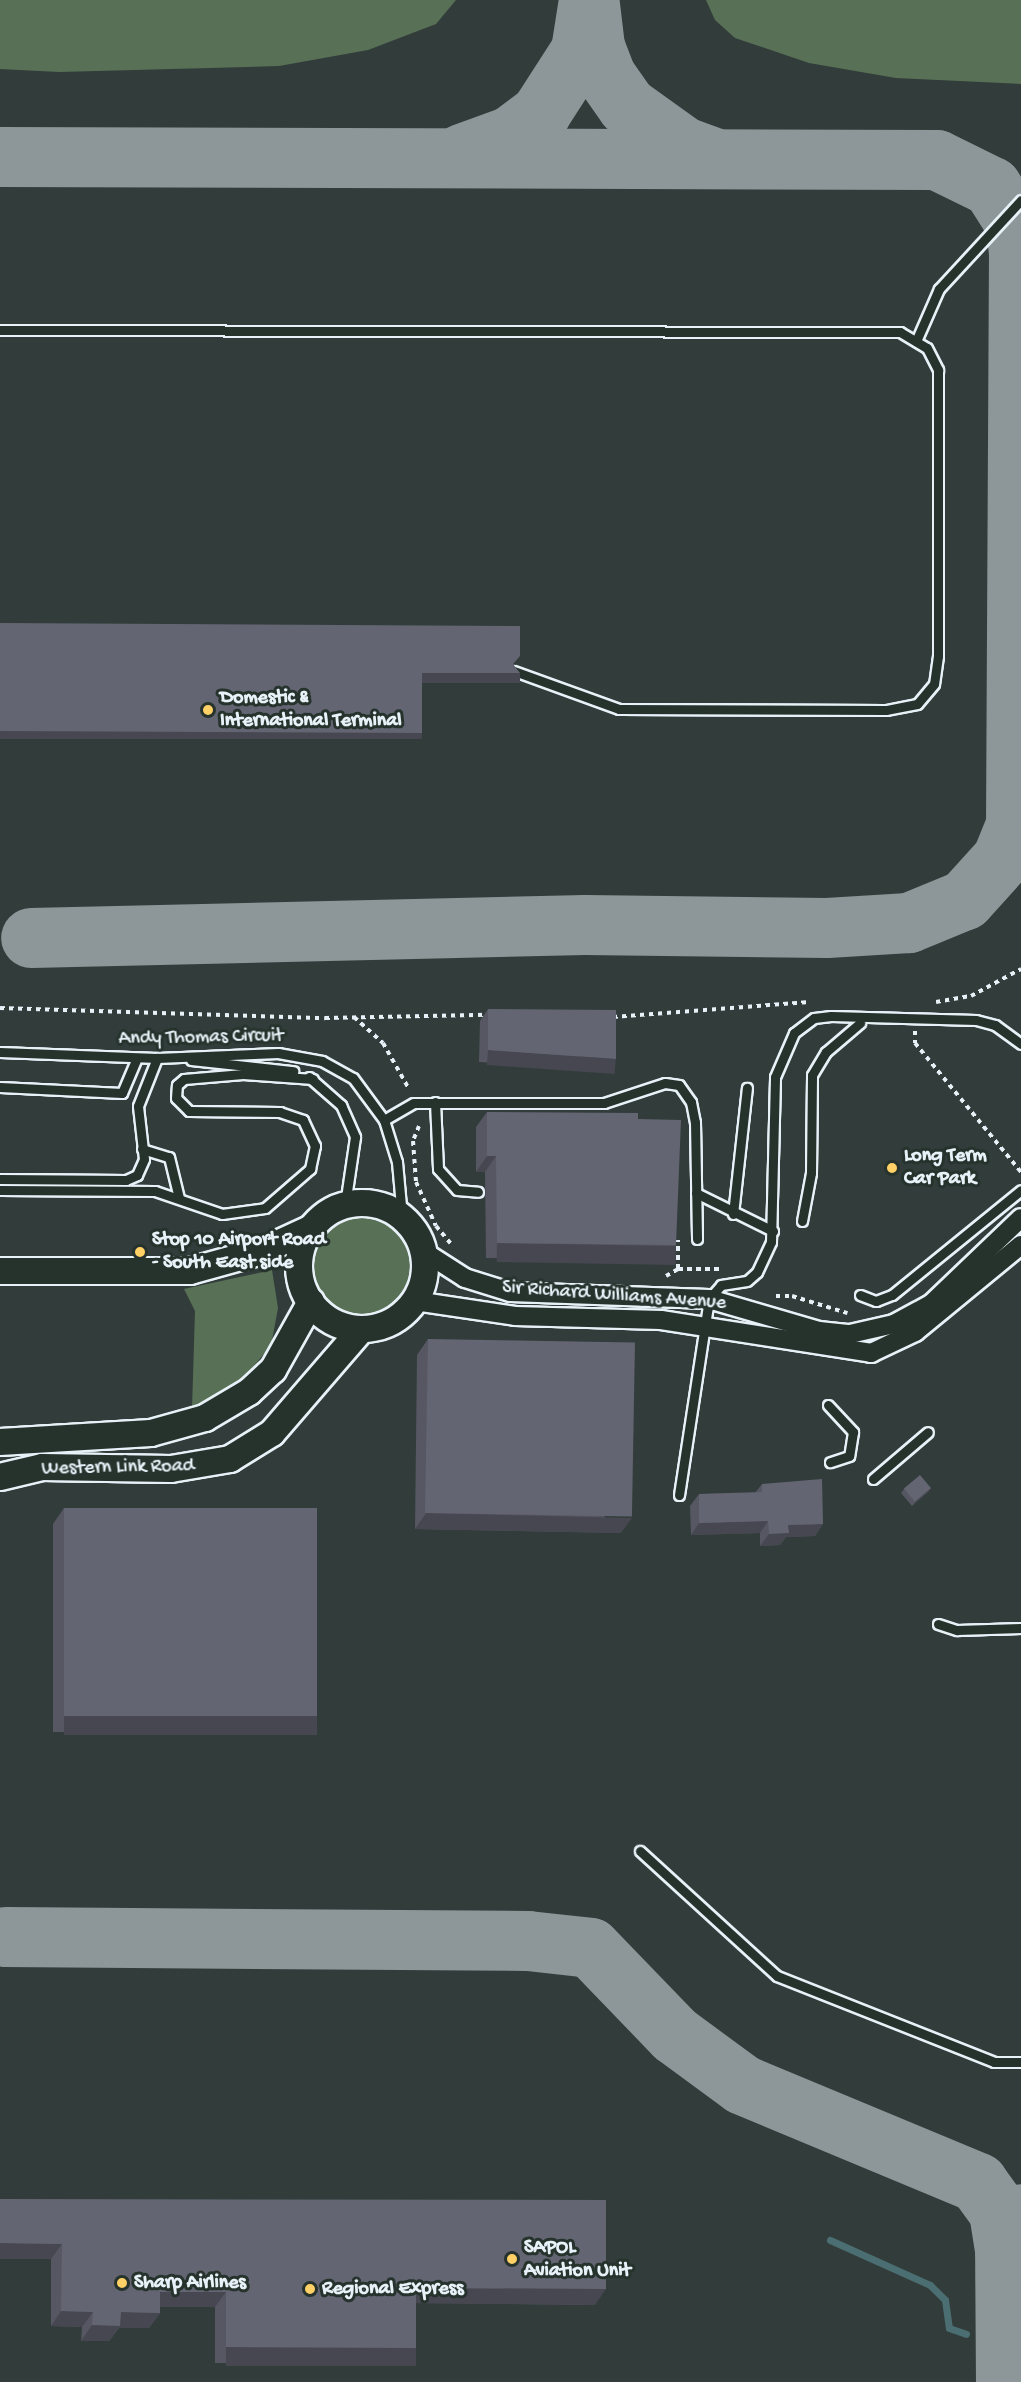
<!DOCTYPE html>
<html>
<head>
<meta charset="utf-8">
<style>
	body { margin:0 }
	#map { position:relative; width:1021px; height:2382px; overflow:hidden; background:#323d3b; font-family:"Gochi Hand",sans-serif }
	div>[style] { position:absolute }
	[style*='--x'] { left:calc(var(--x)*1px); top:calc(var(--y)*1px); width:calc(var(--w)*1px); rotate:calc(var(--a)*1deg) }
	.green>* { inset:0; background:#587156 }
	.round { border-radius:50% }
	.stream>* { height:7px; margin:-3.5px; padding:0 3.5px; transform-origin:3.5px; border-radius:3.5px; background:#4b6e72 }
	.taxiway>* { height:60px; margin:-30px; padding:0 30px; transform-origin:30px; border-radius:30px; background:#8d979a }
	.path>* { height:4px; margin-top:-2px; transform-origin:0; background:repeating-linear-gradient(90deg,#e8f1f8 0 4.5px,transparent 0 9px) }
	.roads { filter:drop-shadow(2px 0 #e8f1f8) drop-shadow(-2px 0 #e8f1f8) drop-shadow(0 2px #e8f1f8) drop-shadow(0 -2px #e8f1f8) }
	.lane>* { height:9px; margin:-4.5px; padding:0 4.5px; transform-origin:4.5px; border-radius:4.5px; background:#26332d }
	.street>* { height:18px; margin:-9px; padding:0 9px; transform-origin:9px; border-radius:9px; background:#26332d }
	.secondary>* { height:26px; margin:-13px; padding:0 13px; transform-origin:13px; border-radius:13px; background:#26332d }
	.secondary>.ring { margin:-13px; padding:0; box-sizing:content-box; background:none; border:26px solid #26332d; border-radius:50% }
	.wall>* { inset:0; background:#565762 }
	.shaded-wall>* { inset:0; background:#464750; transform-origin:0 0 }
	.building>* { inset:0; background:#646572; transform-origin:0 0 }
	.dots>* { width:16px; height:16px; translate:-50% -50%; box-sizing:border-box; border:3px solid #26332d; border-radius:50% }
	span { translate:-50% -50%; white-space:nowrap; text-align:center; line-height:1.15; -webkit-text-stroke:6px #26332d; paint-order:stroke }
	.poi-label { font-size:20px; color:#e8f1f8; font-weight:700 }
	.left { translate:0 -50%; text-align:left }
	.street-label { font-size:20px; color:#e8f1f8 }
</style>
</head>
<body>
<div id="map">
	<div class="green">
		<i style="clip-path:polygon(0 0,456px 0,436px 24px,368px 50px,279px 66px,59px 72px,0 69px)"></i>
		<i style="clip-path:polygon(706px 0,1021px 0,1021px 84px,896px 78px,809px 63px,735px 38px,715px 20px)"></i>
		<i class="round" style="left:312px;top:1217px;width:98px;height:98px"></i>
		<i style="clip-path:polygon(272px 1270px,278px 1308px,271px 1346px,237px 1385px,192px 1409px,195px 1311px,184px 1289px)"></i>
	</div>
	<div class="stream">
		<i style="--x:830;--y:2240;--w:110;--a:24.2"></i>
		<i style="--x:930;--y:2285;--w:21;--a:45"></i>
		<i style="--x:945;--y:2300;--w:28;--a:82"></i>
		<i style="--x:949;--y:2328;--w:18;--a:19"></i>
	</div>
	<div class="taxiway">
		<i style="--x:590;--y:5;--w:42;--a:83.2"></i>
		<i style="--x:595;--y:47;--w:31;--a:69"></i>
		<i style="--x:606;--y:76;--w:37;--a:55"></i>
		<i style="--x:627;--y:106;--w:70;--a:35.7"></i>
		<i style="--x:684;--y:147;--w:30;--a:20"></i>
		<i style="--x:462;--y:154;--w:52;--a:-20.2"></i>
		<i style="--x:511;--y:136;--w:38;--a:-37"></i>
		<i style="--x:541;--y:113;--w:74;--a:-57.2"></i>
		<i style="--x:581;--y:51;--w:52;--a:-81.1"></i>
		<i style="--x:0;--y:157;--w:937;--a:0.18"></i>
		<i style="--x:937;--y:160;--w:61;--a:26.1"></i>
		<i style="--x:992;--y:187;--w:45;--a:57.7"></i>
		<i style="--x:1016;--y:225;--w:27;--a:84"></i>
		<i style="--x:1019;--y:252;--w:573;--a:90.3"></i>
		<i style="--x:1016;--y:825;--w:35;--a:112"></i>
		<i style="--x:1003;--y:858;--w:57;--a:132.1"></i>
		<i style="--x:965;--y:900;--w:61;--a:157.7"></i>
		<i style="--x:909;--y:923;--w:82;--a:176.5"></i>
		<i style="--x:827;--y:928;--w:242;--a:-179.3"></i>
		<i style="--x:585;--y:925;--w:554;--a:178.66"></i>
		<i style="--x:6;--y:1937;--w:522;--a:0.44"></i>
		<i style="--x:528;--y:1941;--w:63;--a:6.3"></i>
		<i style="--x:591;--y:1948;--w:121;--a:46"></i>
		<i style="--x:675;--y:2035;--w:84;--a:36.3"></i>
		<i style="--x:743;--y:2085;--w:255;--a:22.6"></i>
		<i style="--x:978;--y:2183;--w:36;--a:54"></i>
		<i style="--x:999;--y:2212;--w:38;--a:81"></i>
		<i style="--x:1006;--y:2382;--w:132;--a:-90.4"></i>
		<i style="--x:1005;--y:2250;--w:39;--a:-66"></i>
	</div>
	<div class="path">
		<i style="--x:936;--y:1002;--w:36;--a:-10"></i>
		<i style="--x:971;--y:996;--w:57;--a:-28.4"></i>
		<i style="--x:0;--y:1008;--w:325;--a:1.8"></i>
		<i style="--x:325;--y:1018;--w:163;--a:-1.1"></i>
		<i style="--x:354;--y:1017;--w:39;--a:42"></i>
		<i style="--x:383;--y:1043;--w:53;--a:60.5"></i>
		<i style="--x:613;--y:1017;--w:197;--a:-4.4"></i>
		<i style="--x:915;--y:1031;--w:12;--a:90"></i>
		<i style="--x:915;--y:1043;--w:167;--a:50.6"></i>
		<i style="--x:419;--y:1126;--w:16;--a:112"></i>
		<i style="--x:413;--y:1141;--w:41;--a:85.8"></i>
		<i style="--x:416;--y:1182;--w:48;--a:65.6"></i>
		<i style="--x:436;--y:1226;--w:25;--a:50"></i>
		<i style="--x:678;--y:1269;--w:29;--a:-90"></i>
		<i style="--x:666;--y:1276;--w:14;--a:-30"></i>
		<i style="--x:678;--y:1269;--w:41;--a:0"></i>
		<i style="--x:776;--y:1296;--w:16;--a:0"></i>
		<i style="--x:792;--y:1296;--w:58;--a:17.2"></i>
	</div>
	<div class="roads">
		<div class="lane">
			<i style="--x:0;--y:330;--w:900;--a:0.13"></i>
			<i style="--x:900;--y:332;--w:31;--a:31"></i>
			<i style="--x:927;--y:348;--w:25;--a:63"></i>
			<i style="--x:938;--y:370;--w:286;--a:90"></i>
			<i style="--x:938;--y:656;--w:28;--a:98"></i>
			<i style="--x:934;--y:684;--w:26;--a:130"></i>
			<i style="--x:917;--y:704;--w:32;--a:169"></i>
			<i style="--x:886;--y:710;--w:267;--a:-179.8"></i>
			<i style="--x:619;--y:709;--w:112;--a:-160.1"></i>
			<i style="--x:917;--y:339;--w:55;--a:-66.3"></i>
			<i style="--x:939;--y:289;--w:121;--a:-47.3"></i>
			<i style="--x:0;--y:1052;--w:157;--a:2.2"></i>
			<i style="--x:157;--y:1058;--w:121;--a:-2.4"></i>
			<i style="--x:278;--y:1053;--w:45;--a:10.3"></i>
			<i style="--x:322;--y:1061;--w:35;--a:29"></i>
			<i style="--x:353;--y:1078;--w:52;--a:53.6"></i>
			<i style="--x:384;--y:1120;--w:44;--a:72.8"></i>
			<i style="--x:397;--y:1162;--w:55;--a:84.8"></i>
			<i style="--x:191;--y:1060;--w:103;--a:6.2"></i>
			<i style="--x:309;--y:1077;--w:43;--a:41.2"></i>
			<i style="--x:341;--y:1105;--w:35;--a:66"></i>
			<i style="--x:355;--y:1137;--w:69;--a:98.4"></i>
			<i style="--x:0;--y:1087;--w:122;--a:2.8"></i>
			<i style="--x:122;--y:1093;--w:38;--a:-67"></i>
			<i style="--x:435;--y:1102;--w:67;--a:87.4"></i>
			<i style="--x:438;--y:1169;--w:28;--a:48"></i>
			<i style="--x:457;--y:1190;--w:21;--a:5"></i>
			<i style="--x:384;--y:1120;--w:34;--a:-30"></i>
			<i style="--x:414;--y:1103;--w:190;--a:0"></i>
			<i style="--x:604;--y:1103;--w:64;--a:-18.2"></i>
			<i style="--x:665;--y:1083;--w:14;--a:8"></i>
			<i style="--x:679;--y:1085;--w:21;--a:55"></i>
			<i style="--x:691;--y:1102;--w:20;--a:79"></i>
			<i style="--x:695;--y:1122;--w:117;--a:89"></i>
			<i style="--x:142;--y:1149;--w:28;--a:17"></i>
			<i style="--x:169;--y:1157;--w:42;--a:76.3"></i>
			<i style="--x:0;--y:1179;--w:126;--a:0.5"></i>
			<i style="--x:126;--y:1180;--w:12;--a:-24"></i>
			<i style="--x:137;--y:1175;--w:17;--a:-66"></i>
			<i style="--x:144;--y:1159;--w:53;--a:-96.5"></i>
			<i style="--x:138;--y:1106;--w:52;--a:-68.4"></i>
			<i style="--x:0;--y:1190;--w:155;--a:0.4"></i>
			<i style="--x:155;--y:1191;--w:71;--a:18.9"></i>
			<i style="--x:222;--y:1214;--w:43;--a:-7.9"></i>
			<i style="--x:265;--y:1208;--w:60;--a:-40.9"></i>
			<i style="--x:310;--y:1169;--w:24;--a:-78"></i>
			<i style="--x:315;--y:1146;--w:29;--a:-115"></i>
			<i style="--x:303;--y:1120;--w:24;--a:-161"></i>
			<i style="--x:280;--y:1112;--w:91;--a:-179.4"></i>
			<i style="--x:189;--y:1111;--w:18;--a:-135"></i>
			<i style="--x:176;--y:1098;--w:13;--a:-86"></i>
			<i style="--x:177;--y:1085;--w:9;--a:-41"></i>
			<i style="--x:184;--y:1079;--w:59;--a:-4.8"></i>
			<i style="--x:243;--y:1074;--w:70;--a:4.1"></i>
			<i style="--x:696;--y:1193;--w:86;--a:26.3"></i>
			<i style="--x:733;--y:1214;--w:127;--a:-83.7"></i>
			<i style="--x:802;--y:1221;--w:49;--a:-79.4"></i>
			<i style="--x:811;--y:1173;--w:98;--a:-89.4"></i>
			<i style="--x:812;--y:1075;--w:27;--a:-59"></i>
			<i style="--x:826;--y:1052;--w:45;--a:-40.5"></i>
			<i style="--x:860;--y:1295;--w:17;--a:21"></i>
			<i style="--x:876;--y:1301;--w:17;--a:-21"></i>
			<i style="--x:892;--y:1295;--w:166;--a:-39.1"></i>
			<i style="--x:828;--y:1405;--w:37;--a:47"></i>
			<i style="--x:853;--y:1432;--w:24;--a:99"></i>
			<i style="--x:849;--y:1456;--w:20;--a:162"></i>
			<i style="--x:873;--y:1479;--w:72;--a:-40.5"></i>
			<i style="--x:679;--y:1495;--w:198;--a:-81.3"></i>
			<i style="--x:709;--y:1299;--w:18;--a:-49"></i>
			<i style="--x:721;--y:1285;--w:26;--a:-9"></i>
			<i style="--x:747;--y:1281;--w:13;--a:-42"></i>
			<i style="--x:757;--y:1272;--w:33;--a:-65"></i>
			<i style="--x:771;--y:1242;--w:165;--a:-88.6"></i>
			<i style="--x:775;--y:1077;--w:48;--a:-66.6"></i>
			<i style="--x:794;--y:1033;--w:25;--a:-37"></i>
			<i style="--x:814;--y:1018;--w:17;--a:-7"></i>
			<i style="--x:831;--y:1016;--w:145;--a:1.6"></i>
			<i style="--x:976;--y:1020;--w:20;--a:15"></i>
			<i style="--x:995;--y:1025;--w:32;--a:36"></i>
			<i style="--x:938;--y:1624;--w:20;--a:18"></i>
			<i style="--x:957;--y:1630;--w:64;--a:-1.8"></i>
			<i style="--x:640;--y:1851;--w:185;--a:42.4"></i>
			<i style="--x:777;--y:1976;--w:233;--a:21.6"></i>
			<i style="--x:994;--y:2062;--w:27;--a:0"></i>
		</div>
		<div class="street">
			<i style="--x:423;--y:1251;--w:50;--a:32.7"></i>
			<i style="--x:465;--y:1278;--w:47;--a:17.3"></i>
			<i style="--x:510;--y:1292;--w:199;--a:2"></i>
			<i style="--x:709;--y:1299;--w:115;--a:16.2"></i>
			<i style="--x:819;--y:1331;--w:31;--a:6"></i>
			<i style="--x:850;--y:1334;--w:45;--a:-12.8"></i>
			<i style="--x:894;--y:1324;--w:42;--a:-28.4"></i>
			<i style="--x:931;--y:1304;--w:124;--a:-43.7"></i>
			<i style="--x:415;--y:1301;--w:101;--a:8.5"></i>
			<i style="--x:515;--y:1316;--w:146;--a:1.6"></i>
			<i style="--x:661;--y:1320;--w:213;--a:8.9"></i>
			<i style="--x:871;--y:1353;--w:49;--a:-25.5"></i>
			<i style="--x:915;--y:1332;--w:137;--a:-39.4"></i>
		</div>
		<div class="secondary">
			<i class="ring" style="left:299px;top:1203px;width:100px;height:100px"></i>
			<i style="--x:0;--y:1271;--w:190;--a:0"></i>
			<i style="--x:190;--y:1271;--w:75;--a:-15.5"></i>
			<i style="--x:262;--y:1251;--w:55;--a:-24.7"></i>
			<i style="--x:0;--y:1442;--w:151;--a:-3.4"></i>
			<i style="--x:151;--y:1433;--w:56;--a:-15.5"></i>
			<i style="--x:205;--y:1418;--w:51;--a:-30.6"></i>
			<i style="--x:249;--y:1392;--w:33;--a:-43"></i>
			<i style="--x:273;--y:1370;--w:78;--a:-60.8"></i>
			<i style="--x:0;--y:1477;--w:43;--a:-13.4"></i>
			<i style="--x:42;--y:1467;--w:129;--a:0.9"></i>
			<i style="--x:171;--y:1469;--w:60;--a:-9.6"></i>
			<i style="--x:230;--y:1459;--w:49;--a:-31.8"></i>
			<i style="--x:272;--y:1433;--w:136;--a:-49.2"></i>
		</div>
	</div>
	<div class="wall">
		<i style="clip-path:polygon(488px 1009px,607px 1071px,479px 1062px,480px 1021px)"></i>
		<i style="clip-path:polygon(487px 1112px,638px 1119px,676px 1245px,665px 1260px,486px 1258px,485px 1172px,476px 1172px,476px 1127px)"></i>
		<i style="clip-path:polygon(428px 1339px,621px 1533px,415px 1529px,417px 1355px)"></i>
		<i style="clip-path:polygon(762px 1484px,823px 1524px,815px 1536px,786px 1537px,780px 1545px,760px 1546px,760px 1533px,691px 1535px,690px 1506px,699px 1494px,755px 1493px)"></i>
		<i style="clip-path:polygon(931px 1488px,928px 1492px,912px 1506px,901px 1493px,904px 1489px)"></i>
		<i style="clip-path:polygon(64px 1508px,317px 1717px,306px 1733px,53px 1732px,53px 1524px)"></i>
		<i style="clip-path:polygon(0 2199px,595px 2305px,416px 2303px,416px 2348px,405px 2364px,215px 2363px,215px 2307px,160px 2307px,160px 2313px,149px 2328px,119px 2328px,109px 2341px,81px 2341px,82px 2327px,51px 2326px,51px 2259px,0 2259px)"></i>
	</div>
	<div class="shaded-wall">
		<i style="left:422px;top:673px;width:98px;height:10px"></i>
		<i style="left:0;top:731px;width:422px;height:8px"></i>
		<i style="left:488px;top:1050px;width:128px;height:15px;rotate:4deg"></i>
		<i style="clip-path:polygon(487px 1156px,496px 1156px,485px 1172px,476px 1172px)"></i>
		<i style="left:497px;top:1243px;width:179px;height:19px;rotate:1deg"></i>
		<i style="clip-path:polygon(931px 1488px,928px 1492px,912px 1506px,915px 1502px)"></i>
		<i style="clip-path:polygon(426px 1513px,632px 1518px,621px 1533px,415px 1529px)"></i>
		<i style="clip-path:polygon(768px 1521px,760px 1533px,691px 1535px,699px 1523px)"></i>
		<i style="clip-path:polygon(823px 1524px,815px 1536px,786px 1537px,780px 1545px,760px 1546px,769px 1534px,788px 1525px)"></i>
		<i style="left:64px;top:1716px;width:253px;height:19px"></i>
		<i style="clip-path:polygon(0 2243px,62px 2244px,51px 2259px,0 2259px)"></i>
		<i style="clip-path:polygon(416px 2288px,606px 2289px,595px 2305px,405px 2303px)"></i>
		<i style="clip-path:polygon(160px 2292px,226px 2292px,215px 2307px,149px 2307px)"></i>
		<i style="clip-path:polygon(61px 2311px,93px 2312px,82px 2327px,51px 2326px)"></i>
		<i style="clip-path:polygon(121px 2312px,160px 2313px,149px 2328px,119px 2328px,109px 2341px,81px 2341px,92px 2325px)"></i>
		<i style="left:226px;top:2347px;width:190px;height:19px"></i>
	</div>
	<div class="building">
		<i style="clip-path:polygon(0 623px,520px 626px,520px 656px,513px 664px,520px 673px,422px 673px,422px 733px,0 731px)"></i>
		<i style="clip-path:polygon(488px 1009px,616px 1010px,616px 1059px,488px 1050px)"></i>
		<i style="clip-path:polygon(487px 1112px,638px 1113px,638px 1119px,681px 1120px,676px 1245px,497px 1243px,496px 1156px,487px 1156px)"></i>
		<i style="left:428px;top:1339px;width:207px;height:174px;rotate:1deg"></i>
		<i style="left:920px;top:1475px;width:17px;height:21px;rotate:50deg"></i>
		<i style="clip-path:polygon(822px 1479px,823px 1524px,788px 1525px,789px 1533px,769px 1534px,768px 1521px,699px 1523px,699px 1494px,762px 1492px,762px 1484px)"></i>
		<i style="left:64px;top:1508px;width:253px;height:208px"></i>
		<i style="clip-path:polygon(0 2199px,606px 2200px,606px 2289px,416px 2288px,416px 2348px,226px 2347px,226px 2292px,160px 2292px,160px 2313px,121px 2312px,120px 2326px,92px 2325px,93px 2312px,61px 2311px,62px 2244px,0 2243px)"></i>
	</div>
	<div class="dots">
		<i style="left:208px;top:710px;background:#ffd166"></i>
		<i style="left:892px;top:1168px;background:#ffd166"></i>
		<i style="left:140px;top:1252px;background:#ffd166"></i>
		<i style="left:512px;top:2259px;background:#ffd166"></i>
		<i style="left:122px;top:2283px;background:#ffd166"></i>
		<i style="left:310px;top:2289px;background:#ffd166"></i>
	</div>
	<div class="poi-label">
		<span class="left" style="left:220px;top:710px">Domestic &amp;<br>International Terminal</span>
		<span class="left" style="left:904px;top:1168px">Long Term<br>Car Park</span>
		<span class="left" style="left:152px;top:1252px">Stop 10 Airport Road<br>- South East side</span>
		<span class="left" style="left:524px;top:2260px">SAPOL<br>Aviation Unit</span>
		<span class="left" style="left:134px;top:2283px">Sharp Airlines</span>
		<span class="left" style="left:322px;top:2289px">Regional Express</span>
	</div>
	<div class="street-label">
		<span style="left:201px;top:1038px;rotate:-1deg">Andy Thomas Circuit</span>
		<span style="left:614px;top:1296px;rotate:4deg">Sir Richard Williams Avenue</span>
		<span style="left:118px;top:1468px;rotate:-1deg">Western Link Road</span>
	</div>
</div>
</body>
</html>
